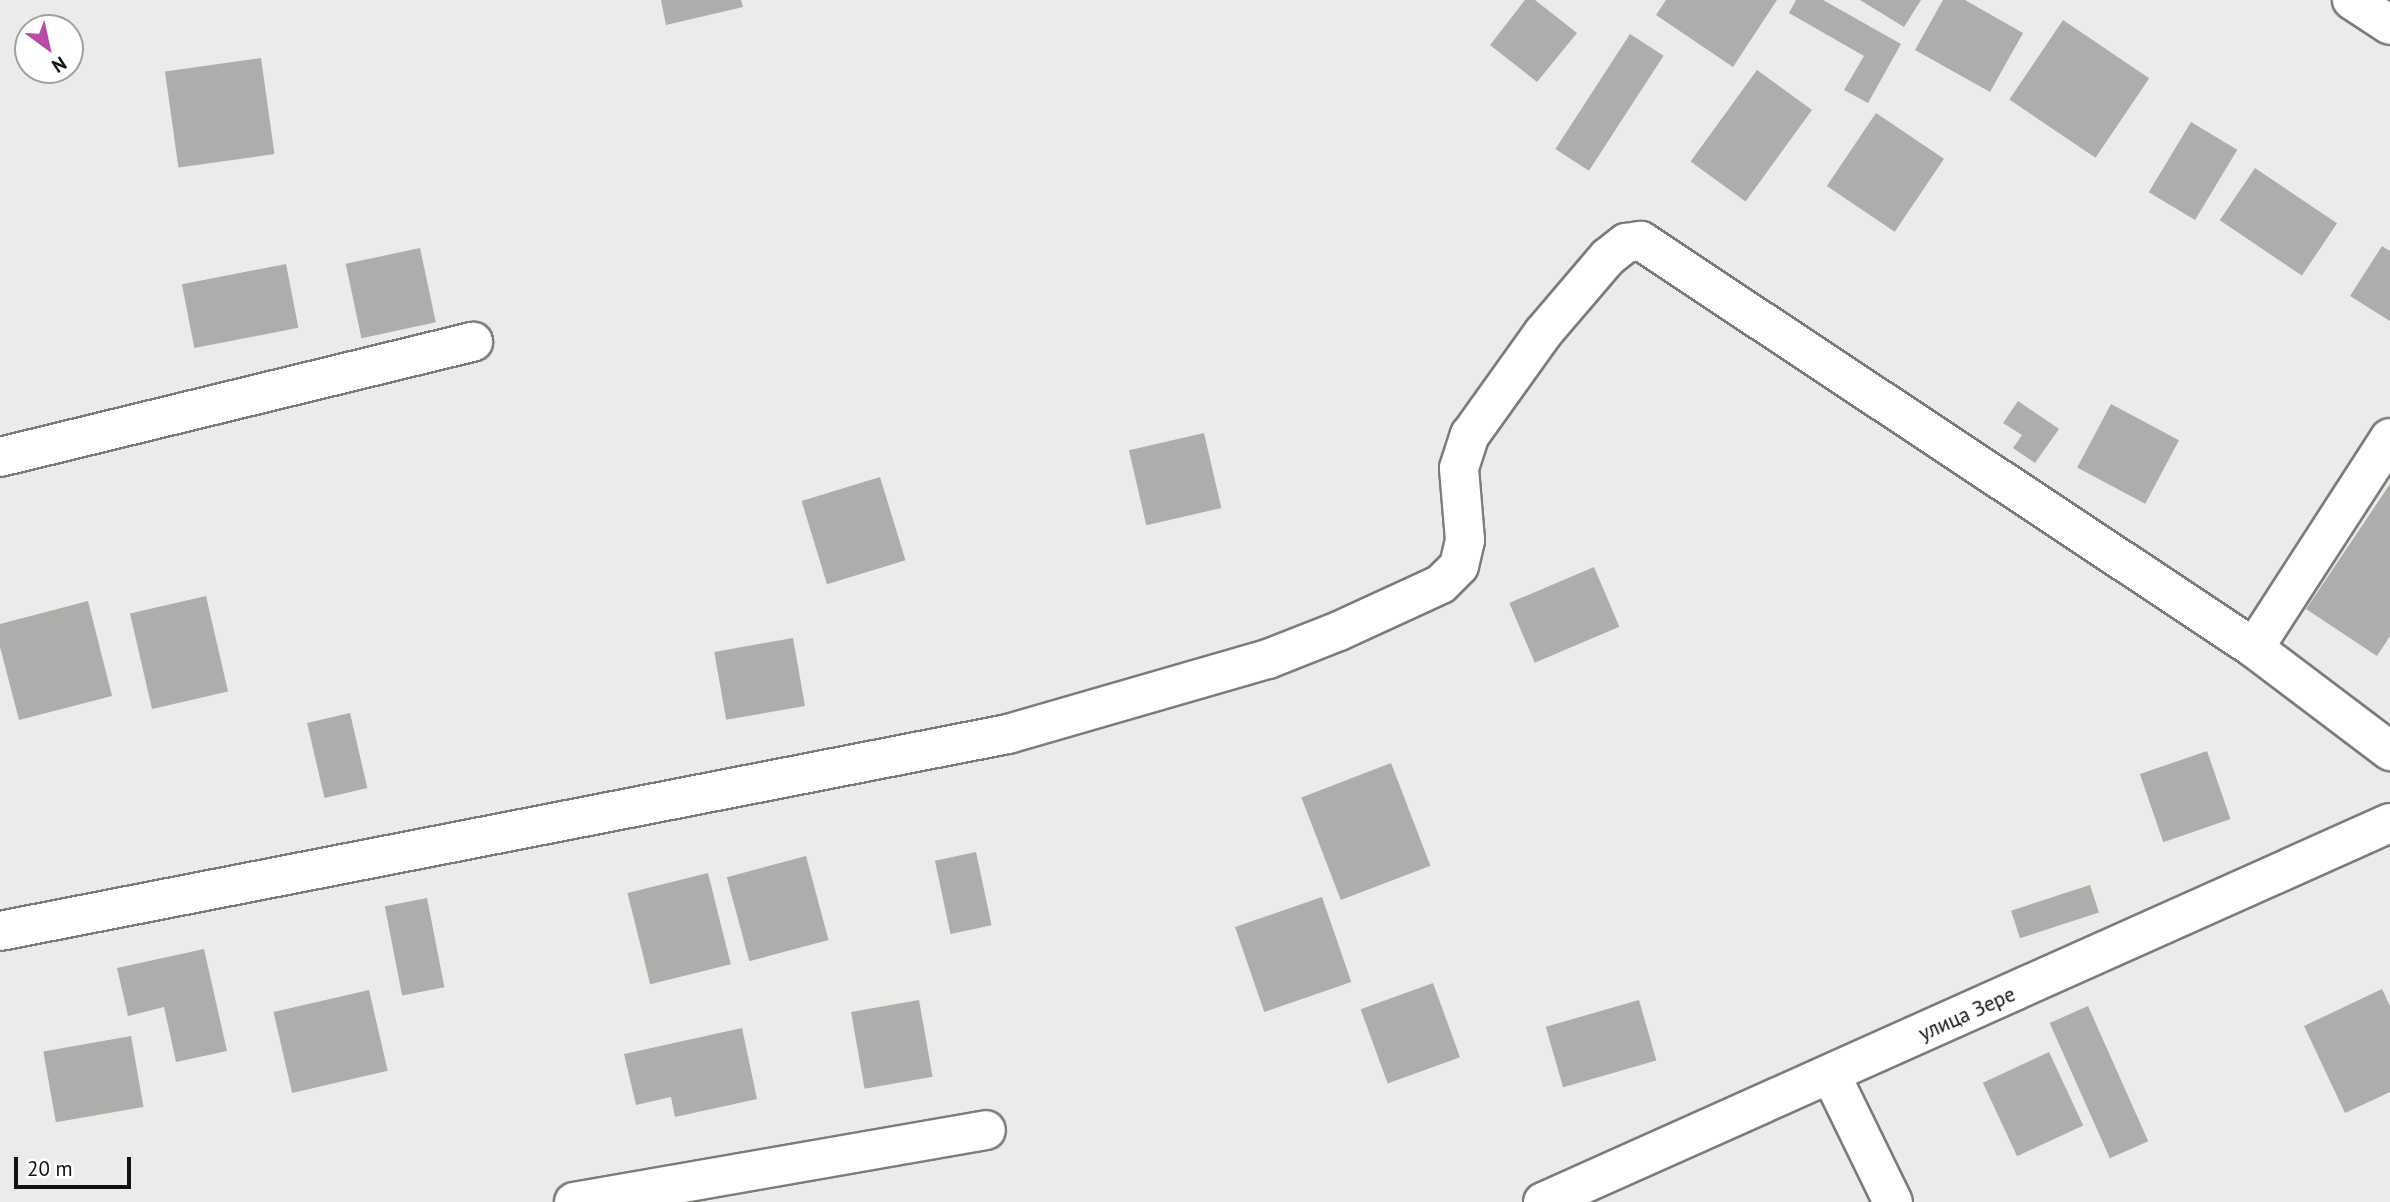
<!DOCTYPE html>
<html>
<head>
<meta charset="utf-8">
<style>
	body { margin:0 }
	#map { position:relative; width:2390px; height:1202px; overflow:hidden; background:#ebece9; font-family:"PT Sans",sans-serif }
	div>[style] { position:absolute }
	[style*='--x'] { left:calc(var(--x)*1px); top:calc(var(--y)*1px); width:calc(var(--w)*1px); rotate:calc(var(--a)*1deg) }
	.building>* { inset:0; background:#adaeab; transform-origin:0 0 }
	.roads { filter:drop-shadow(2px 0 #7c7d7a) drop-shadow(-2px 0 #7c7d7a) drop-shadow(0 2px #7c7d7a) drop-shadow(0 -2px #7c7d7a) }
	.minor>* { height:38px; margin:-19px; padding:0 19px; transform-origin:19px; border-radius:19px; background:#fff }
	span { translate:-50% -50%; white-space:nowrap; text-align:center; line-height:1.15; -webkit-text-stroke:6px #fff; paint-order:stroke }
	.street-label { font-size:21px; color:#101110 }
	.north { position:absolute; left:14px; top:14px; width:70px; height:70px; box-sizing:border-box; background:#fff; border:2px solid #9fa09f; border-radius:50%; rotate:147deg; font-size:19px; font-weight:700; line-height:28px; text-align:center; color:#101110 }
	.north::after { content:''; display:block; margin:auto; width:24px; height:32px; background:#b94aa7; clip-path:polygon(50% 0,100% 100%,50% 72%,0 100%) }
	.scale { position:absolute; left:14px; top:1157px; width:117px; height:32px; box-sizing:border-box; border:4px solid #101110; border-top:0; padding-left:9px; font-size:21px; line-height:24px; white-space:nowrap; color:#101110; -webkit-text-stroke:5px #fff; paint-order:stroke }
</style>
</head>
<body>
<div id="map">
	<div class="building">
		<i style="clip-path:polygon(661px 0,741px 0,743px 7px,666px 25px)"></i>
		<i style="clip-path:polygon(1525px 0,1535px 0,1577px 33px,1537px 82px,1490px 45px)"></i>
		<i style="clip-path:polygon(1666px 0,1777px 0,1733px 67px,1656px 15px)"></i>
		<i style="clip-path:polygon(1796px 0,1823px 0,1901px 44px,1868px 103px,1844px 90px,1864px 56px,1789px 13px)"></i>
		<i style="clip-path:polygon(1860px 0,1921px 0,1904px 27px)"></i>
		<i style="clip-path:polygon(1943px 0,1965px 0,2023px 33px,1990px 92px,1915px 50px)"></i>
		<i style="left:2063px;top:20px;width:104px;height:96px;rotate:34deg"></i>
		<i style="left:1630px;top:34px;width:40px;height:137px;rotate:33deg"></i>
		<i style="left:261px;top:58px;width:97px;height:97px;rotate:82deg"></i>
		<i style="left:1757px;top:70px;width:68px;height:113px;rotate:36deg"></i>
		<i style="left:1876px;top:113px;width:82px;height:88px;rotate:34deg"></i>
		<i style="left:2191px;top:122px;width:54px;height:82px;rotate:31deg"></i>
		<i style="left:2255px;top:168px;width:99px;height:63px;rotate:34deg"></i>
		<i style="clip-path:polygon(2382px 246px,2390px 251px,2390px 321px,2350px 296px)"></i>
		<i style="left:420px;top:248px;width:76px;height:76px;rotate:78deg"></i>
		<i style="left:286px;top:264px;width:65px;height:106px;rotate:79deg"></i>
		<i style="clip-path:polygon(2018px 401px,2059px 429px,2035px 463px,2013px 448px,2022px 435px,2003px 423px)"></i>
		<i style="left:2111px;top:404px;width:77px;height:72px;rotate:28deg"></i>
		<i style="left:1204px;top:433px;width:77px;height:77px;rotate:77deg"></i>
		<i style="left:880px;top:477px;width:87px;height:82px;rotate:73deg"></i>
		<i style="clip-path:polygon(2390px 484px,2390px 636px,2377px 656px,2306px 609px)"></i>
		<i style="left:1594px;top:567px;width:65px;height:92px;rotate:67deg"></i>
		<i style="left:206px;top:596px;width:98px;height:78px;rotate:77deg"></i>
		<i style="clip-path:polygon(88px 601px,112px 696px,19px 720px,0 647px,0 624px)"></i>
		<i style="left:793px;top:638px;width:69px;height:80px;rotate:80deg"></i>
		<i style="left:350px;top:713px;width:77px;height:44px;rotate:77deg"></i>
		<i style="left:2207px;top:751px;width:72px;height:71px;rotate:71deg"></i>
		<i style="left:1391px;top:763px;width:110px;height:96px;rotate:69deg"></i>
		<i style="left:976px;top:852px;width:75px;height:42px;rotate:78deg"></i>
		<i style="left:806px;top:856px;width:87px;height:82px;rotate:75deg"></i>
		<i style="left:708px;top:873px;width:94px;height:83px;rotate:76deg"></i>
		<i style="left:2090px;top:885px;width:29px;height:83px;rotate:72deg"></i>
		<i style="left:1322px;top:897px;width:90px;height:92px;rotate:71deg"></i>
		<i style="left:427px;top:898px;width:91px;height:43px;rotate:79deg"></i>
		<i style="clip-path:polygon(204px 949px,227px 1051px,176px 1062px,164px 1007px,128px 1016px,117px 968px)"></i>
		<i style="left:1433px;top:983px;width:79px;height:77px;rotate:70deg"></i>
		<i style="clip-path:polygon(2382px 989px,2390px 1006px,2390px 1092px,2345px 1113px,2304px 1026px)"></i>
		<i style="left:369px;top:990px;width:83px;height:98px;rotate:77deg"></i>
		<i style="left:919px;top:1000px;width:78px;height:69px;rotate:80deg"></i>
		<i style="left:1639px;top:1000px;width:63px;height:97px;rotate:74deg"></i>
		<i style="left:2088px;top:1006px;width:148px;height:42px;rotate:66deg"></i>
		<i style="clip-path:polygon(742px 1028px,757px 1099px,675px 1117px,671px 1097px,636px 1105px,624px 1054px)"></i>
		<i style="left:131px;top:1036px;width:72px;height:89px;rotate:80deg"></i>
		<i style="left:2049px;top:1052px;width:81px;height:73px;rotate:65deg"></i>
	</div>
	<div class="roads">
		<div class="minor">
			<i style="--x:2352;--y:0;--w:45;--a:33.3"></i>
			<i style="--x:0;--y:457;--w:487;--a:-13.7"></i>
			<i style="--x:2254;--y:648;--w:250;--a:-57.1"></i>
			<i style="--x:0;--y:931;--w:1027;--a:-11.06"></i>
			<i style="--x:1008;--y:734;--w:271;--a:-16.1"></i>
			<i style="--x:1268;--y:659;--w:76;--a:-21.5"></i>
			<i style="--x:1339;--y:631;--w:112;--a:-24.7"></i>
			<i style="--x:1441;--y:584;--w:25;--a:-45"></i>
			<i style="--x:1459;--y:566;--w:27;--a:-77"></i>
			<i style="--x:1465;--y:540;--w:72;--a:-94.8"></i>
			<i style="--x:1459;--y:468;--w:35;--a:-72"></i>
			<i style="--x:1470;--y:435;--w:125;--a:-54.4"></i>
			<i style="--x:1543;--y:333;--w:100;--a:-49.5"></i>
			<i style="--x:1608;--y:257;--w:23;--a:-38"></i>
			<i style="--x:1626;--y:243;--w:15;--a:-8"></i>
			<i style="--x:1641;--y:241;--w:736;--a:33.58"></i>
			<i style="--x:2254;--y:648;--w:171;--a:37.1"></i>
			<i style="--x:1831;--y:1075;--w:141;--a:64"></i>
			<i style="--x:574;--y:1202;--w:418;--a:-9.9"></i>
			<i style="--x:1543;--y:1202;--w:928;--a:-24.11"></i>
		</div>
	</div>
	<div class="street-label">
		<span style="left:1967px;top:1014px;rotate:-24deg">улица Зере</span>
	</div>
	<div class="north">N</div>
	<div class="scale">20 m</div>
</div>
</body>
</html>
